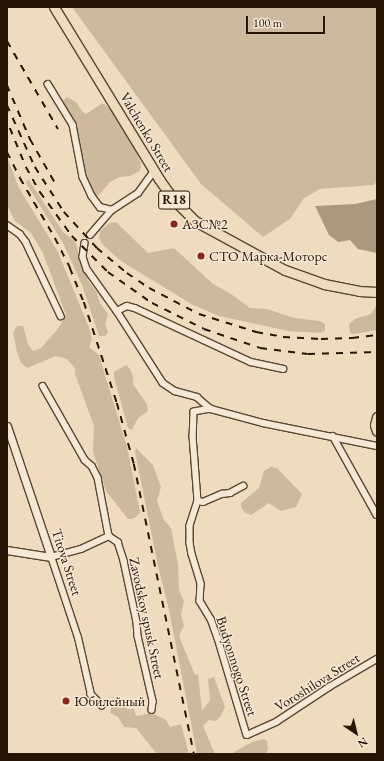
<!DOCTYPE html>
<html>
<head>
<meta charset="utf-8">
<style>
	body { margin:0 }
	#map { position:relative; width:384px; height:761px; overflow:hidden; background:#efdcbe; font-family:"EB Garamond",serif }
	div>[style] { position:absolute }
	[style*='--x'] { left:calc(var(--x)*1px); top:calc(var(--y)*1px); width:calc(var(--w)*1px); rotate:calc(var(--a)*1deg) }
	.green>* { inset:0; background:#cdba9e }
	.water>* { inset:0; background:#ab987f }
	.roads { filter:drop-shadow(1px 0 #584732) drop-shadow(-1px 0 #584732) drop-shadow(0 1px #584732) drop-shadow(0 -1px #584732) }
	.minor>* { height:5.5px; margin:-2.75px; padding:0 2.75px; transform-origin:2.75px; border-radius:2.75px; background:#f5e8d5 }
	.tertiary>* { height:7px; margin:-3.5px; padding:0 3.5px; transform-origin:3.5px; border-radius:3.5px; background:#f5e8d5 }
	.primary>* { height:9px; margin:-4.5px; padding:0 4.5px; transform-origin:4.5px; border-radius:4.5px; background:#efdcbe }
	.rail>* { height:1.5px; margin-top:-0.75px; transform-origin:0; background:repeating-linear-gradient(90deg,#261504 0 7px,transparent 0 14px) }
	.dots>* { width:11px; height:11px; translate:-50% -50%; box-sizing:border-box; border:2px solid #f5e8d5; border-radius:50% }
	span { translate:-50% -50%; white-space:nowrap; text-align:center; line-height:1.15; -webkit-text-stroke:3px #f5e8d5; paint-order:stroke }
	.shield-label span { padding:1px 3px; background:#f5e8d5; border:1px solid; border-radius:3px; -webkit-text-stroke-width:0 }
	.shield-label { font-size:13px; color:#261504; font-weight:700 }
	.street-label { font-size:14px; color:#261504 }
	.poi-label { font-size:14px; color:#261504 }
	.left { translate:0 -50%; text-align:left }
	.frame { position:absolute; inset:0; border:8px solid #261504; pointer-events:none }
	.north { position:absolute; left:336px; top:713px; width:40px; height:40px; -webkit-text-stroke:3px #f5e8d5; paint-order:stroke; rotate:145deg; font-size:11px; font-weight:700; line-height:16px; text-align:center; color:#261504 }
	.north::after { content:''; display:block; margin:auto; width:14px; height:18px; background:#261504; clip-path:polygon(50% 0,100% 100%,50% 72%,0 100%) }
	.scale { position:absolute; left:246px; top:16px; width:79px; height:18px; box-sizing:border-box; border:2px solid #261504; border-top:0; padding-left:5px; font-size:12px; line-height:14px; white-space:nowrap; color:#261504; -webkit-text-stroke:3px #f5e8d5; paint-order:stroke }
</style>
</head>
<body>
<div id="map">
	<div class="green">
		<i style="clip-path:polygon(72px 7px,377px 7px,377px 182px,373px 185px,320px 189px,304px 198px,290px 219px,263px 237px,201px 184px)"></i>
		<i style="clip-path:polygon(67px 97px,76px 102px,82px 111px,86px 114px,101px 104px,105px 104px,118px 119px,136px 151px,141px 163px,140px 171px,130px 176px,120px 177px,110px 182px,98px 196px,92px 196px,83px 177px,73px 125px,60px 103px)"></i>
		<i style="clip-path:polygon(7px 157px,19px 188px,58px 252px,90px 330px,92px 339px,89px 347px,99px 355px,127px 447px,140px 512px,136px 517px,132px 519px,128px 519px,106px 491px,93px 452px,94px 426px,75px 374px,75px 368px,67px 359px,56px 356px,27px 368px,21px 363px,17px 352px,13px 333px,17px 326px,23px 326px,28px 344px,33px 351px,41px 348px,57px 330px,66px 315px,43px 253px,31px 233px,15px 221px,7px 205px)"></i>
		<i style="clip-path:polygon(28px 179px,64px 233px,75px 241px,88px 281px,96px 291px,100px 303px,108px 314px,105px 324px,108px 332px,105px 336px,99px 336px,82px 285px,63px 243px,26px 183px)"></i>
		<i style="clip-path:polygon(116px 222px,148px 253px,174px 248px,213px 284px,231px 294px,250px 308px,267px 309px,294px 318px,320px 321px,325px 324px,325px 331px,320px 333px,288px 331px,219px 316px,193px 305px,121px 261px,102px 244px,99px 238px,100px 231px,110px 223px)"></i>
		<i style="clip-path:polygon(377px 305px,377px 330px,354px 334px,350px 333px,349px 324px,355px 319px,371px 314px)"></i>
		<i style="clip-path:polygon(126px 365px,130px 369px,133px 377px,133px 384px,147px 404px,148px 411px,138px 418px,132px 430px,128px 428px,114px 377px,114px 372px)"></i>
		<i style="clip-path:polygon(136px 448px,153px 465px,161px 487px,157px 501px,164px 520px,171px 528px,178px 565px,179px 590px,184px 601px,181px 615px,184px 626px,179px 636px,195px 675px,198px 674px,202px 711px,210px 700px,208px 679px,214px 677px,225px 707px,221px 716px,216px 721px,209px 720px,203px 726px,215px 754px,197px 754px,169px 610px,158px 566px,135px 452px)"></i>
		<i style="clip-path:polygon(271px 467px,277px 468px,302px 494px,296px 507px,281px 511px,269px 503px,251px 515px,245px 513px,241px 507px,241px 503px,259px 488px,264px 471px)"></i>
		<i style="clip-path:polygon(125px 704px,127px 709px,134px 709px,136px 716px,152px 713px,166px 720px,170px 727px,181px 724px,189px 754px,157px 754px,136px 728px,124px 727px,118px 717px,110px 713px,112px 705px)"></i>
		<i style="clip-path:polygon(264px 739px,267px 741px,268px 749px,266px 754px,231px 754px,252px 742px)"></i>
	</div>
	<div class="water">
		<i style="clip-path:polygon(377px 199px,377px 253px,358px 249px,350px 240px,338px 242px,329px 235px,315px 206px,355px 204px)"></i>
	</div>
	<div class="roads">
		<div class="minor">
			<i style="--x:48;--y:84;--w:48;--a:58.6"></i>
			<i style="--x:73;--y:125;--w:53;--a:79.1"></i>
			<i style="--x:83;--y:177;--w:21;--a:65"></i>
			<i style="--x:92;--y:196;--w:14;--a:54"></i>
			<i style="--x:100;--y:207;--w:12;--a:14"></i>
			<i style="--x:7;--y:225;--w:16;--a:35"></i>
			<i style="--x:20;--y:234;--w:10;--a:53"></i>
			<i style="--x:26;--y:242;--w:82;--a:64.7"></i>
			<i style="--x:90;--y:235;--w:33;--a:-49"></i>
			<i style="--x:112;--y:210;--w:31;--a:-33"></i>
			<i style="--x:138;--y:193;--w:27;--a:-54"></i>
			<i style="--x:85;--y:243;--w:14;--a:98"></i>
			<i style="--x:83;--y:257;--w:13;--a:72"></i>
			<i style="--x:87;--y:269;--w:52;--a:54.5"></i>
			<i style="--x:117;--y:311;--w:85;--a:57.4"></i>
			<i style="--x:163;--y:383;--w:14;--a:34"></i>
			<i style="--x:175;--y:391;--w:23;--a:15"></i>
			<i style="--x:197;--y:397;--w:18;--a:41"></i>
			<i style="--x:211;--y:409;--w:54;--a:15.1"></i>
			<i style="--x:263;--y:423;--w:116;--a:11.4"></i>
			<i style="--x:117;--y:311;--w:11;--a:-27"></i>
			<i style="--x:127;--y:306;--w:8;--a:14"></i>
			<i style="--x:135;--y:308;--w:128;--a:25"></i>
			<i style="--x:251;--y:362;--w:33;--a:12"></i>
			<i style="--x:43;--y:386;--w:85;--a:60.4"></i>
			<i style="--x:85;--y:460;--w:9;--a:41"></i>
			<i style="--x:92;--y:466;--w:13;--a:63"></i>
			<i style="--x:98;--y:478;--w:59;--a:79.3"></i>
			<i style="--x:211;--y:409;--w:17;--a:170"></i>
			<i style="--x:194;--y:412;--w:24;--a:92"></i>
			<i style="--x:193;--y:436;--w:65;--a:85.6"></i>
			<i style="--x:198;--y:501;--w:26;--a:108"></i>
			<i style="--x:190;--y:526;--w:17;--a:90"></i>
			<i style="--x:190;--y:543;--w:11;--a:80"></i>
			<i style="--x:192;--y:554;--w:31;--a:73"></i>
			<i style="--x:201;--y:584;--w:17;--a:93"></i>
			<i style="--x:200;--y:601;--w:21;--a:59"></i>
			<i style="--x:211;--y:619;--w:20;--a:70"></i>
			<i style="--x:218;--y:638;--w:101;--a:73.4"></i>
			<i style="--x:247;--y:735;--w:32;--a:-24"></i>
			<i style="--x:276;--y:722;--w:64;--a:-33.4"></i>
			<i style="--x:329;--y:687;--w:56;--a:-30.3"></i>
			<i style="--x:333;--y:436;--w:90;--a:60.9"></i>
			<i style="--x:198;--y:501;--w:5;--a:11"></i>
			<i style="--x:203;--y:502;--w:21;--a:-23"></i>
			<i style="--x:222;--y:494;--w:8;--a:-7"></i>
			<i style="--x:230;--y:493;--w:15;--a:-28"></i>
			<i style="--x:102;--y:706;--w:16;--a:-135"></i>
			<i style="--x:91;--y:695;--w:58;--a:-102.8"></i>
			<i style="--x:78;--y:638;--w:85;--a:-108.4"></i>
			<i style="--x:51;--y:557;--w:31;--a:-15"></i>
			<i style="--x:81;--y:549;--w:31;--a:-25"></i>
			<i style="--x:109;--y:536;--w:11;--a:34"></i>
			<i style="--x:118;--y:542;--w:20;--a:72"></i>
			<i style="--x:124;--y:561;--w:62;--a:78"></i>
			<i style="--x:137;--y:622;--w:14;--a:86"></i>
			<i style="--x:138;--y:636;--w:67;--a:77"></i>
			<i style="--x:153;--y:701;--w:9;--a:96"></i>
		</div>
		<div class="tertiary">
			<i style="--x:7;--y:426;--w:138;--a:71.4"></i>
			<i style="--x:51;--y:557;--w:45;--a:-171"></i>
		</div>
		<div class="primary">
			<i style="--x:54;--y:7;--w:202;--a:58.6"></i>
			<i style="--x:159;--y:179;--w:24;--a:55"></i>
			<i style="--x:173;--y:199;--w:31;--a:45"></i>
			<i style="--x:195;--y:221;--w:102;--a:28.6"></i>
			<i style="--x:285;--y:270;--w:41;--a:19.7"></i>
			<i style="--x:324;--y:284;--w:36;--a:11"></i>
			<i style="--x:359;--y:291;--w:18;--a:3"></i>
			<i style="--x:377;--y:417;--w:8;--a:104"></i>
			<i style="--x:375;--y:425;--w:6;--a:72"></i>
		</div>
	</div>
	<div class="rail">
		<i style="--x:7;--y:41;--w:102;--a:59.9"></i>
		<i style="--x:7;--y:85;--w:59;--a:66.9"></i>
		<i style="--x:30;--y:139;--w:56;--a:60.3"></i>
		<i style="--x:7;--y:105;--w:68;--a:65.7"></i>
		<i style="--x:35;--y:167;--w:54;--a:57.2"></i>
		<i style="--x:64;--y:212;--w:49;--a:47.5"></i>
		<i style="--x:97;--y:248;--w:39;--a:40"></i>
		<i style="--x:127;--y:273;--w:27;--a:34"></i>
		<i style="--x:149;--y:288;--w:56;--a:27.5"></i>
		<i style="--x:199;--y:314;--w:60;--a:17.5"></i>
		<i style="--x:256;--y:332;--w:27;--a:10"></i>
		<i style="--x:283;--y:337;--w:38;--a:3"></i>
		<i style="--x:321;--y:339;--w:31;--a:-2"></i>
		<i style="--x:352;--y:338;--w:25;--a:-7"></i>
		<i style="--x:10;--y:128;--w:42;--a:67.7"></i>
		<i style="--x:26;--y:167;--w:29;--a:61"></i>
		<i style="--x:40;--y:192;--w:54;--a:54"></i>
		<i style="--x:72;--y:236;--w:51;--a:45"></i>
		<i style="--x:108;--y:272;--w:54;--a:35.2"></i>
		<i style="--x:152;--y:303;--w:58;--a:26.6"></i>
		<i style="--x:204;--y:329;--w:59;--a:18.7"></i>
		<i style="--x:260;--y:348;--w:48;--a:7.1"></i>
		<i style="--x:308;--y:354;--w:69;--a:-1.7"></i>
		<i style="--x:7;--y:152;--w:29;--a:63"></i>
		<i style="--x:20;--y:178;--w:69;--a:59.7"></i>
		<i style="--x:55;--y:238;--w:34;--a:63"></i>
		<i style="--x:70;--y:268;--w:37;--a:68"></i>
		<i style="--x:84;--y:302;--w:106;--a:71.9"></i>
		<i style="--x:117;--y:403;--w:63;--a:74.4"></i>
		<i style="--x:134;--y:464;--w:296;--a:78.3"></i>
	</div>
	<div class="dots">
		<i style="left:174px;top:224px;background:#8f2418"></i>
		<i style="left:201px;top:256px;background:#8f2418"></i>
		<i style="left:66px;top:701px;background:#8f2418"></i>
	</div>
	<div class="shield-label">
		<span style="left:174px;top:200px">R18</span>
	</div>
	<div class="street-label">
		<span style="left:147px;top:132px;rotate:59deg">Valchenko Street</span>
		<span style="left:67px;top:562px;rotate:72deg">Titova Street</span>
		<span style="left:147px;top:618px;rotate:78deg">Zavodskoy spusk Street</span>
		<span style="left:237px;top:666px;rotate:72deg">Budyonnogo Street</span>
		<span style="left:317px;top:682px;rotate:-32deg">Voroshilova Street</span>
	</div>
	<div class="poi-label">
		<span class="left" style="left:182px;top:224px">АЗС№2</span>
		<span class="left" style="left:209px;top:256px">СТО Марка-Моторс</span>
		<span class="left" style="left:74px;top:701px">Юбилейный</span>
	</div>
	<div class="frame"></div>
	<div class="north">N</div>
	<div class="scale">100 m</div>
</div>
</body>
</html>
